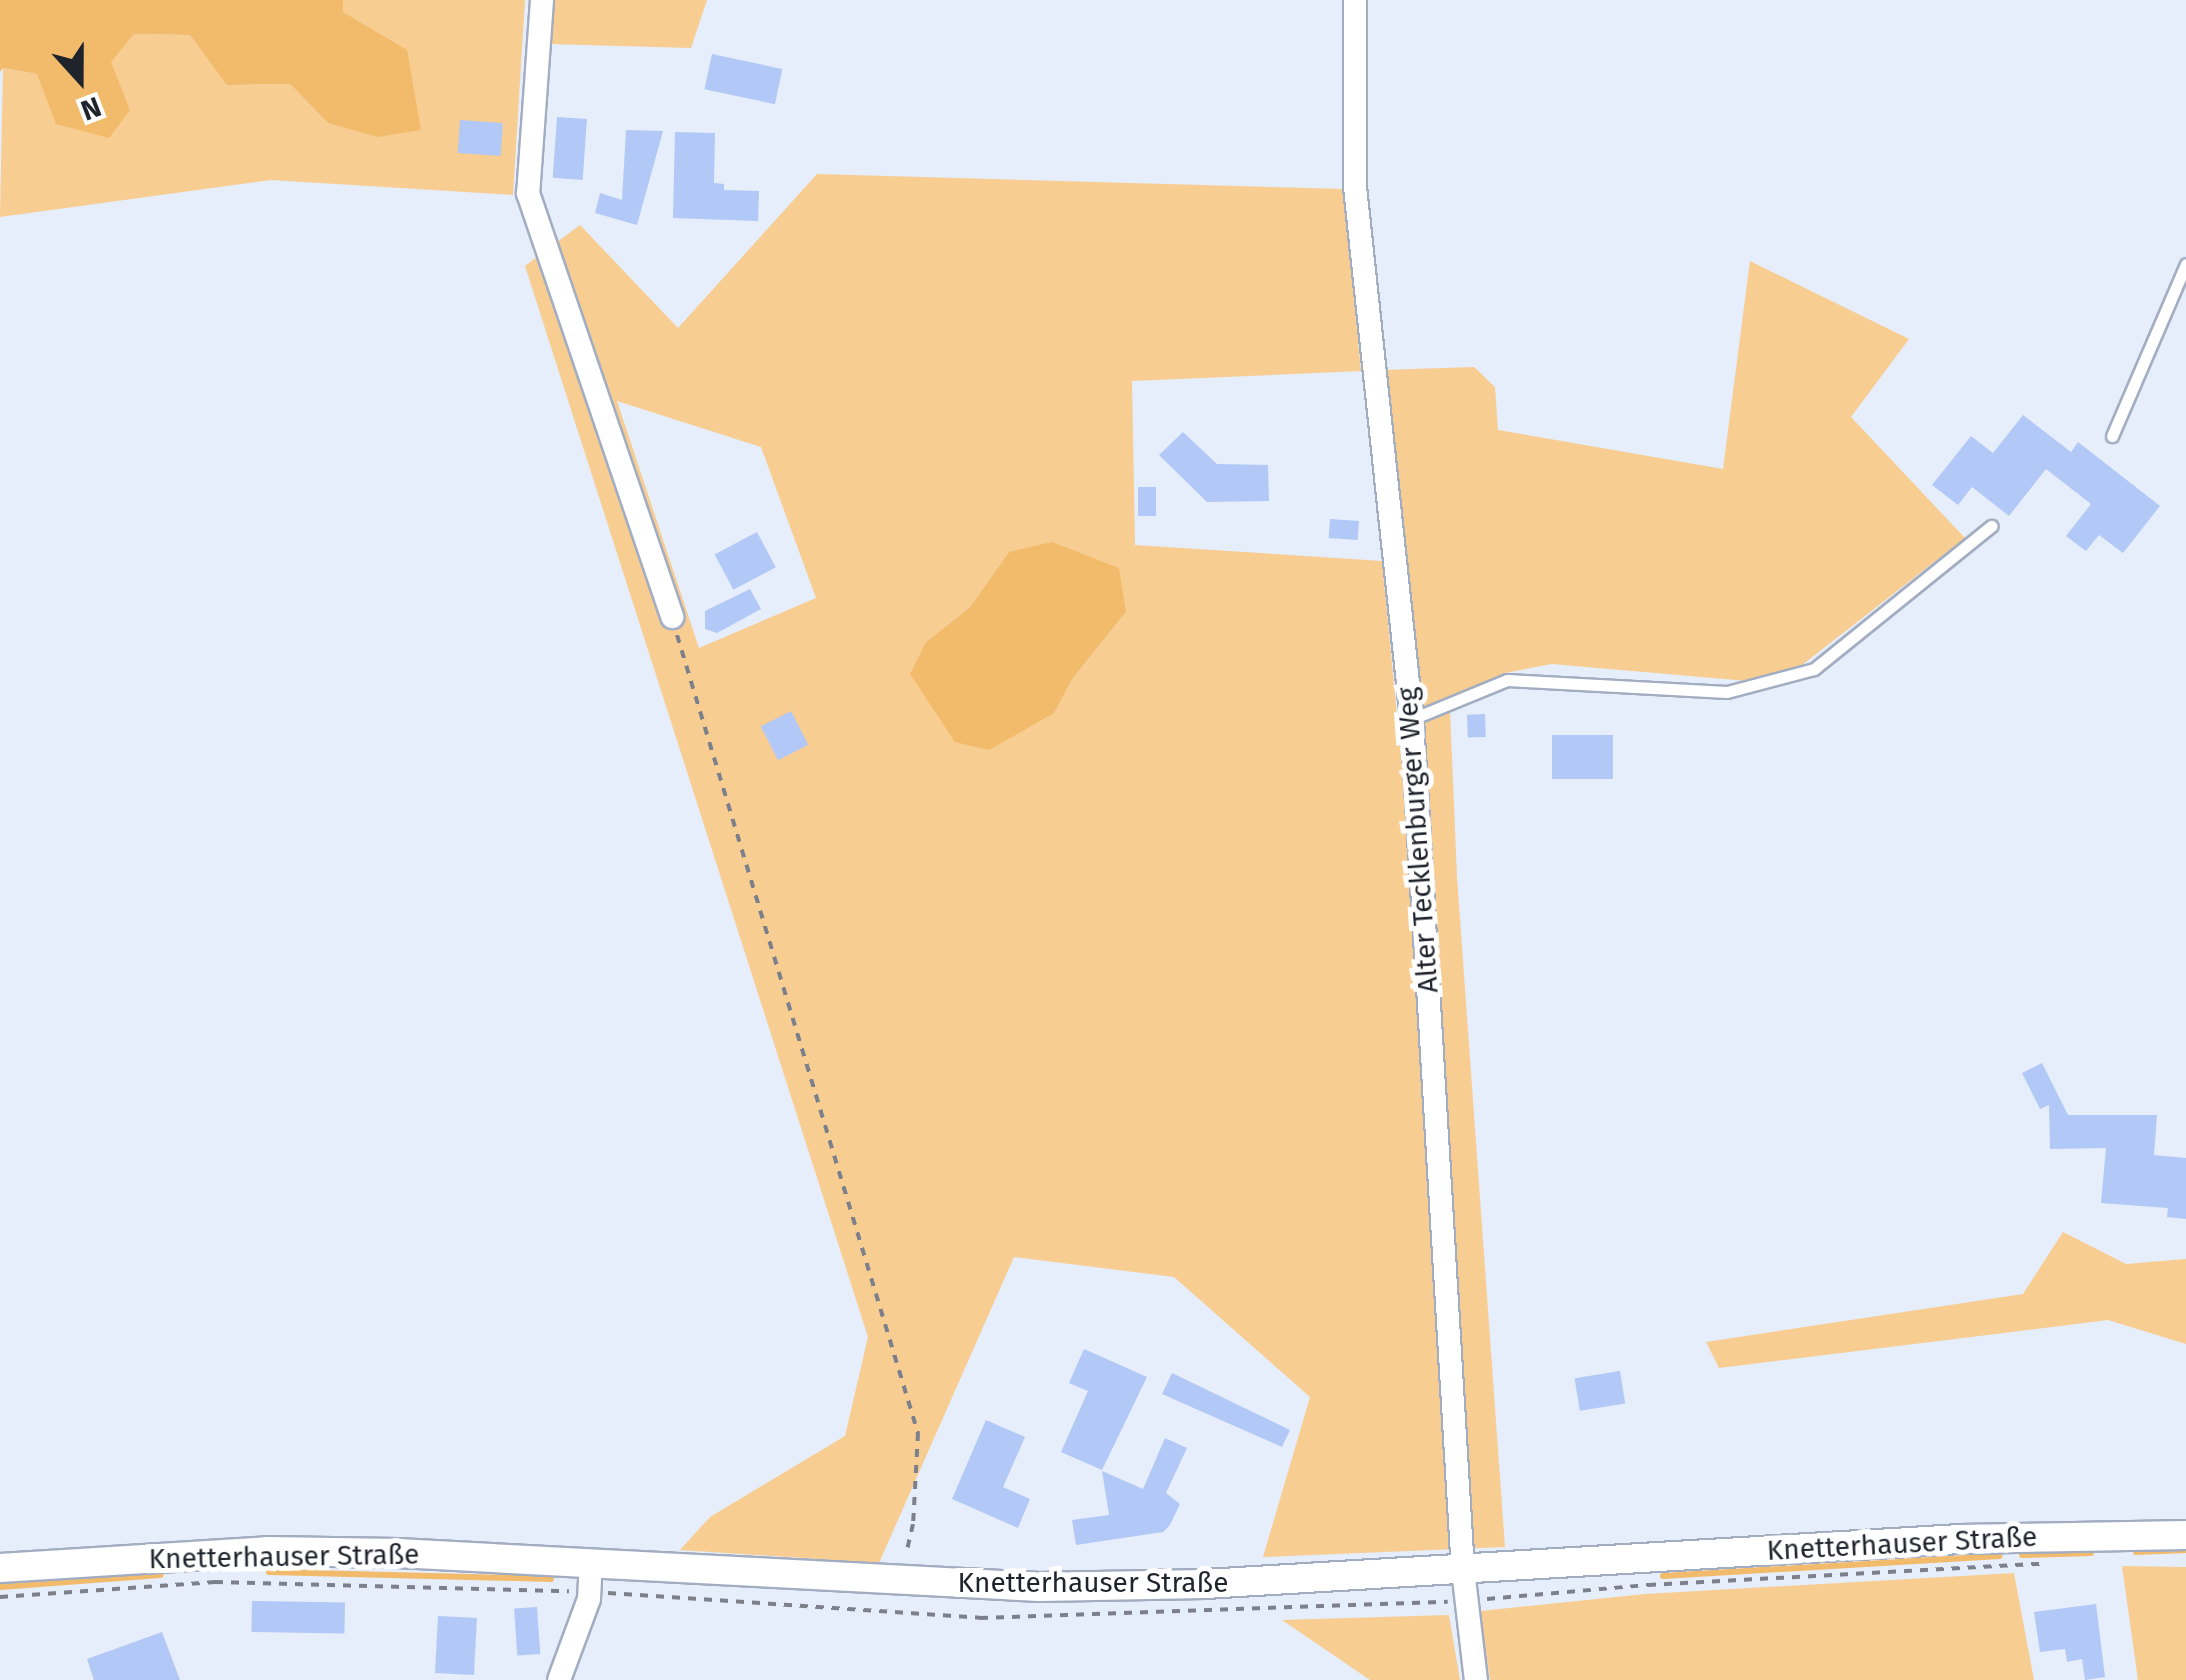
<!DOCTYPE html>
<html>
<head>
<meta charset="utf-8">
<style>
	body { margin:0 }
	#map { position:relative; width:2186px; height:1680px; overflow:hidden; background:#e6edfb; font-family:"Fira Sans",sans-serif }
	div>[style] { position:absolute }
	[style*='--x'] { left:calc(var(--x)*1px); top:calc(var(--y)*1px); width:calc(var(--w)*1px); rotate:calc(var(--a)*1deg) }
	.green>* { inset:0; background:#f7cd92 }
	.water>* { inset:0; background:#f2bb6b }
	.stream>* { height:6px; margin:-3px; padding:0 3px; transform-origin:3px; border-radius:3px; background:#f2bb6b }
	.building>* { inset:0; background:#b2c8f6; transform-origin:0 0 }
	.path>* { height:4px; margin-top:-2px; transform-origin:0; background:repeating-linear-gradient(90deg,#7b808b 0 8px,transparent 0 16px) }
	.roads { filter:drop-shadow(2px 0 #a2adc2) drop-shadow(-2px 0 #a2adc2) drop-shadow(0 2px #a2adc2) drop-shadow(0 -2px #a2adc2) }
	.service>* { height:11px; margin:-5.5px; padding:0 5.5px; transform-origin:5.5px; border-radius:5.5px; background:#fff }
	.minor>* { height:22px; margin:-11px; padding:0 11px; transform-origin:11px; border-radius:11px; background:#fff }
	.tertiary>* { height:28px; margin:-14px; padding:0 14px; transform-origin:14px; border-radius:14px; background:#fff }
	span { translate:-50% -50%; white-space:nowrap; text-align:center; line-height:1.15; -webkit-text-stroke:10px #fff; paint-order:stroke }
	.street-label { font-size:28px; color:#1f232c }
	.north { position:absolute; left:30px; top:30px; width:100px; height:100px; -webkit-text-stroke:8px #fff; paint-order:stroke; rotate:159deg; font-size:28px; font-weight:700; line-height:40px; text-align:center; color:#1f232c }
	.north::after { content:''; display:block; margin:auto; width:35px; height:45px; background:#1f232c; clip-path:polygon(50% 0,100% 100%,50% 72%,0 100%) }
</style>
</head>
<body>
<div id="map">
	<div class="green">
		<i style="clip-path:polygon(343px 0,525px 0,513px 195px,271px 180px,0 217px,3px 68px,37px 74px,130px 110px,110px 62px,134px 34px,190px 35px,228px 85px,290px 84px,328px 123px,370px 31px,343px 12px)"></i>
		<i style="clip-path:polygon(553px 0,707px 0,691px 48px,550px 44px)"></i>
		<i style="clip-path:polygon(evenodd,817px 174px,1343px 189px,1361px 371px,1132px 381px,1135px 545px,1382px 561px,1406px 808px,1382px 370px,1474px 367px,1495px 387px,1498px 430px,1723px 469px,1750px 261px,1909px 339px,1851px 417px,1965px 538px,1802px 665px,1747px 681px,1552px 664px,1505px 673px,1450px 711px,1457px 877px,1505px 1547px,1263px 1557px,1310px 1397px,1174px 1277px,1014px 1257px,879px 1563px,680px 1550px,710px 1517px,845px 1436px,868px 1337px,525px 266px,580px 225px,678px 328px,817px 174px,617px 401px,761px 447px,816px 598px,699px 648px,617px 401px,817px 174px,1009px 552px,1126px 612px,1073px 678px,1054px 713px,926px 642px,970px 607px,1009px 552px)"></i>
		<i style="clip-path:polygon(2063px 1232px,2126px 1264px,2186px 1259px,2186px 1344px,2108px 1320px,1719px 1368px,1706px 1342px,2023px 1294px)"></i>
		<i style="clip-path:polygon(2122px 1566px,2186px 1567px,2186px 1680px,2138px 1680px)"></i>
		<i style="clip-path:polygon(2014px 1573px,2034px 1680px,1490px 1680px,1480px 1611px,1645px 1594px)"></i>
		<i style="clip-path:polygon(1449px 1615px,1460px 1680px,1370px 1680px,1282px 1620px)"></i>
	</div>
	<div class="water">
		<i style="clip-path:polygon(0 0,343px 0,343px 12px,407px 50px,421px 130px,378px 137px,328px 123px,290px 84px,227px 85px,190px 35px,134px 34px,111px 62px,130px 110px,109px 138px,56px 124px,37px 74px,3px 68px,0 72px)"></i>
		<i style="clip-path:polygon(1052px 542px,1119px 568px,1126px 612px,1073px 678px,1054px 713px,989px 750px,955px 742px,910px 674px,926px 642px,970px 607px,1009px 552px)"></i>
	</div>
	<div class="stream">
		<i style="--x:2136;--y:1552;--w:50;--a:-2.3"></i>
		<i style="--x:2022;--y:1555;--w:69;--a:-1.7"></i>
		<i style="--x:269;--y:1572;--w:282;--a:1.4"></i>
		<i style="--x:1663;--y:1576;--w:337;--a:-3.4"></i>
		<i style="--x:0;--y:1587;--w:161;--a:-4.3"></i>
	</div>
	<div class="building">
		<i style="left:712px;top:54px;width:72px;height:36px;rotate:12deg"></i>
		<i style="left:557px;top:117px;width:30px;height:61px;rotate:4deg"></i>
		<i style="left:460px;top:120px;width:43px;height:33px;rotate:4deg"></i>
		<i style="clip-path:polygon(626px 130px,663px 131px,637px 225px,595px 213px,600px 193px,622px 200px)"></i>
		<i style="clip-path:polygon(675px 132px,715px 133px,714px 183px,724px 184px,724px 190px,759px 191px,758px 221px,673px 218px)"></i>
		<i style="clip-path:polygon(2023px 415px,2071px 452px,2078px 442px,2160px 506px,2123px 553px,2099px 535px,2086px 551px,2066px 536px,2091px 504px,2046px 469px,2009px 516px,1972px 487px,1958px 505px,1932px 485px,1971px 436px,1993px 453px)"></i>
		<i style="clip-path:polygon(1183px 432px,1217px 464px,1268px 465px,1269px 501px,1207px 502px,1159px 455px)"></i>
		<i style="left:1138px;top:487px;width:18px;height:29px"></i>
		<i style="left:1330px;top:519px;width:29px;height:19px;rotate:4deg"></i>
		<i style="left:757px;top:532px;width:40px;height:48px;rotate:62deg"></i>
		<i style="clip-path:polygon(750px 589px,761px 609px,717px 633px,705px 629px,705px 611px)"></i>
		<i style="left:791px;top:711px;width:38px;height:34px;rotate:63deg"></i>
		<i style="left:1485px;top:714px;width:23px;height:18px;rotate:88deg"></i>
		<i style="left:1552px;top:735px;width:61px;height:44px"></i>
		<i style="clip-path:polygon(2042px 1063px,2068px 1115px,2157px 1115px,2154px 1155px,2186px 1158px,2186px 1219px,2167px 1217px,2168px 1208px,2101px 1203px,2106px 1148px,2050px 1149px,2049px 1105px,2040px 1109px,2022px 1073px)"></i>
		<i style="clip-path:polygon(1084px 1349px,1147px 1377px,1102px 1470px,1061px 1452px,1088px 1391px,1069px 1383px)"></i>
		<i style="left:1620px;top:1371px;width:33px;height:46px;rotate:81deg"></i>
		<i style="clip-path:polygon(1172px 1373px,1290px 1430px,1282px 1447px,1162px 1394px)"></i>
		<i style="clip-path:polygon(986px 1420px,1025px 1437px,1003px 1487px,1030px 1499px,1018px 1528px,952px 1499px)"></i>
		<i style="clip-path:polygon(1165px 1438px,1187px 1448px,1166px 1493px,1180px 1504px,1170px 1525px,1163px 1532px,1076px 1545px,1072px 1520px,1109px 1515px,1102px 1471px,1143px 1489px)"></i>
		<i style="left:252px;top:1601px;width:93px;height:31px;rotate:1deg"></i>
		<i style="clip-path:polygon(2096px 1604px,2105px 1677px,2085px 1680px,2082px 1659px,2067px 1662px,2065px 1649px,2040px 1652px,2034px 1612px)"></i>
		<i style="left:537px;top:1607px;width:47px;height:23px;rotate:86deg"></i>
		<i style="left:438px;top:1616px;width:39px;height:57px;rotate:3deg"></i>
		<i style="clip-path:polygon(162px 1632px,180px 1680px,94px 1680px,87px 1659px)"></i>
	</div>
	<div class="path">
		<i style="--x:677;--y:635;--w:834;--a:73.2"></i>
		<i style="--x:918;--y:1433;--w:91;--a:93.1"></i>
		<i style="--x:913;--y:1524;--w:31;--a:103"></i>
		<i style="--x:608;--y:1593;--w:373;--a:3.8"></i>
		<i style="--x:980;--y:1618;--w:468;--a:-2"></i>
		<i style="--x:0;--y:1597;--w:216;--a:-4"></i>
		<i style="--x:215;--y:1582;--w:354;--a:1.5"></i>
		<i style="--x:1487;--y:1599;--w:162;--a:-5"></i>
		<i style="--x:1648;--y:1585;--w:394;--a:-3.1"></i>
	</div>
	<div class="roads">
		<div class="service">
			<i style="--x:2112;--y:436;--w:187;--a:-66.7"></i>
			<i style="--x:1412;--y:719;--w:103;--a:-22.3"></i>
			<i style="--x:1507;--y:680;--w:220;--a:3.1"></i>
			<i style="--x:1727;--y:692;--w:90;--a:-14.8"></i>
			<i style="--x:1814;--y:669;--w:228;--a:-38.9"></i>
		</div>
		<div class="minor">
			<i style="--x:542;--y:0;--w:194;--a:94.1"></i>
			<i style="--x:528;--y:193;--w:448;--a:71.2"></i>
			<i style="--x:1355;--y:0;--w:187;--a:90"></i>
			<i style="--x:1355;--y:187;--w:536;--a:83.9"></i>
			<i style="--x:1412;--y:720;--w:852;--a:86.57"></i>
			<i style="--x:1463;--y:1570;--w:111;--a:83.3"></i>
			<i style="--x:559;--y:1680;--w:86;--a:-69.7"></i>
			<i style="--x:589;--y:1599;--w:36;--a:-87"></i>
		</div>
		<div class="tertiary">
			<i style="--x:0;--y:1568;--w:268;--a:-3.6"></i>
			<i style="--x:267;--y:1551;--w:131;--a:0.9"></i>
			<i style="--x:398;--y:1553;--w:642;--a:3.04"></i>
			<i style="--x:1039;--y:1587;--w:166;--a:-1"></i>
			<i style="--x:1205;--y:1584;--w:756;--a:-3.41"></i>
			<i style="--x:1960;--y:1539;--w:226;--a:-1"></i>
		</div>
	</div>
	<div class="street-label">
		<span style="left:1418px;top:840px;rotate:-94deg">Alter Tecklenburger Weg</span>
		<span style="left:1902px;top:1544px;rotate:-3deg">Knetterhauser Straße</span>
		<span style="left:284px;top:1557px;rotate:-1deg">Knetterhauser Straße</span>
		<span style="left:1093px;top:1583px">Knetterhauser Straße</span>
	</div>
	<div class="north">N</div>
</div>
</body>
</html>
